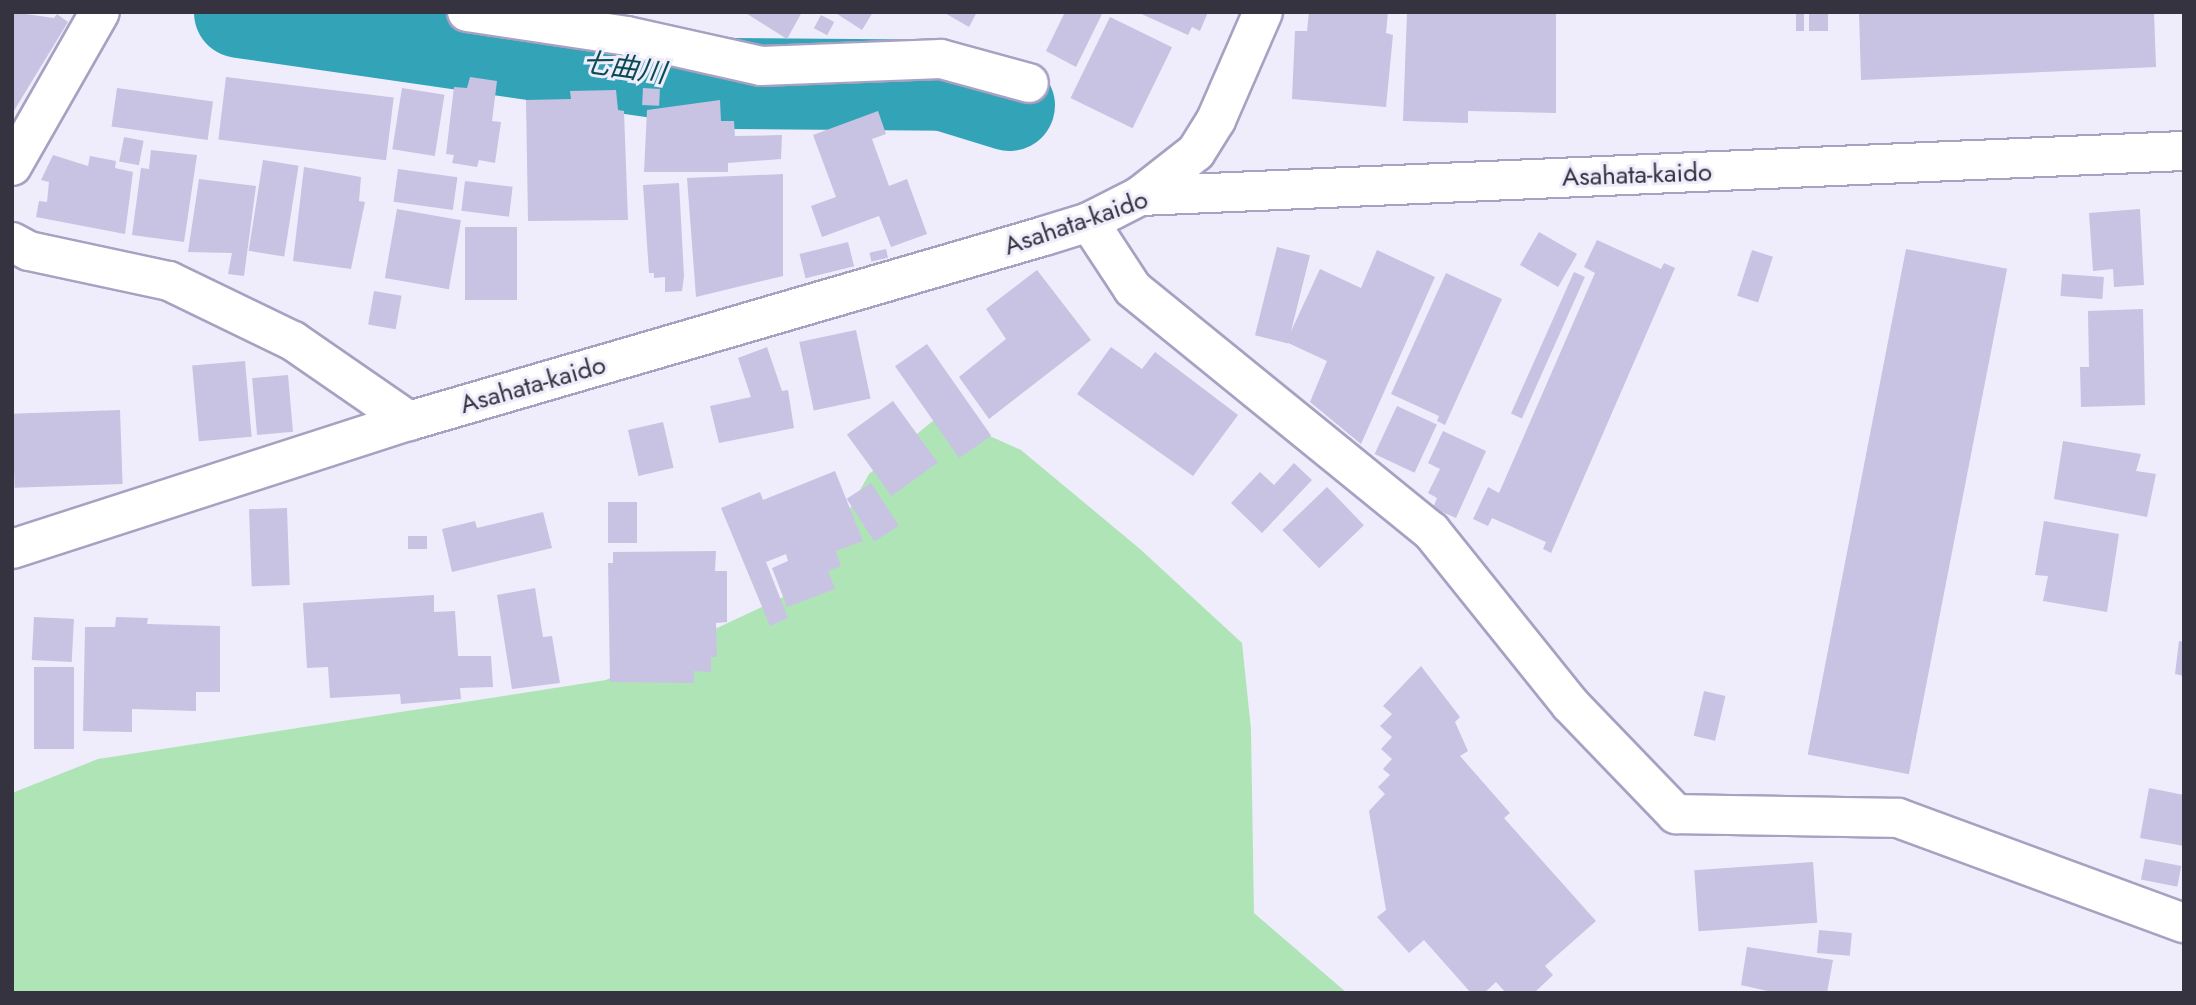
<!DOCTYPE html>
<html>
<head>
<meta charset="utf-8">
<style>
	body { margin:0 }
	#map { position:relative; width:2196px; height:1005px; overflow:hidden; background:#efedfb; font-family:Jost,"Noto Sans JP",sans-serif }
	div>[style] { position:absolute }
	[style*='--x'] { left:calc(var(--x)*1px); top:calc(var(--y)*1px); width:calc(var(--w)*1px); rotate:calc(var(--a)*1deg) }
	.green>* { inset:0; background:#afe5b6 }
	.river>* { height:91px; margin:-45.5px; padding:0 45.5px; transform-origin:45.5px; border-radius:45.5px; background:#33a4b7 }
	.building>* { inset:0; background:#c8c2e3; transform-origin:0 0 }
	.roads { filter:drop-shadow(2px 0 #a7a1c2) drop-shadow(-2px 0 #a7a1c2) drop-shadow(0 2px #a7a1c2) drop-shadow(0 -2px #a7a1c2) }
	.street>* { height:38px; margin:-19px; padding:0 19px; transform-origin:19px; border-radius:19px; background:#fff }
	.secondary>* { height:38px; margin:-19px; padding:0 19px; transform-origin:19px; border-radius:19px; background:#fff }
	span { translate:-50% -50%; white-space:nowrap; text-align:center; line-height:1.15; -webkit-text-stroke:6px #efedfb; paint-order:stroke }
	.street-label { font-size:26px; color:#363340 }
	.water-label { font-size:28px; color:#094b55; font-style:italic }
	.frame { position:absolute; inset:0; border:14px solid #363340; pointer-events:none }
</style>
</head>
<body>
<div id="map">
	<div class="green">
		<i style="clip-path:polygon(941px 414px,1021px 450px,1140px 549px,1242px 643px,1251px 729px,1254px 913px,1347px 993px,12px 993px,12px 793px,98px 759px,606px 680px,807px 586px,869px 474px)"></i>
	</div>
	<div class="river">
		<i style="--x:239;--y:12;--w:496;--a:8.2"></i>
		<i style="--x:730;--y:83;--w:214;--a:0.5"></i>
		<i style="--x:944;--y:85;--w:68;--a:17.1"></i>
	</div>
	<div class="building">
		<i style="clip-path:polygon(12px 12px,54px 18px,57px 14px,68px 22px,12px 114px)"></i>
		<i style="clip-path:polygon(744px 12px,802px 12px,787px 39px)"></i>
		<i style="clip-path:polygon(834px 12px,873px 12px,862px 30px)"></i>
		<i style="clip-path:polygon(943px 12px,977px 12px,969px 27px)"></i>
		<i style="clip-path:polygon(1065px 12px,1103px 12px,1076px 67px,1046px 51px)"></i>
		<i style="clip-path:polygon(1137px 12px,1208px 12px,1200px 31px,1192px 27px,1188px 35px)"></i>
		<i style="clip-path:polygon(1309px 12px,1388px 12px,1386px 33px,1393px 35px,1386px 107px,1292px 99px,1295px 31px,1307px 31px)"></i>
		<i style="clip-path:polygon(1407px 12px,1556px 12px,1556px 113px,1468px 111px,1468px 123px,1403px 121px)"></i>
		<i style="left:1796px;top:12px;width:8px;height:19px"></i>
		<i style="left:1809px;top:12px;width:19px;height:19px"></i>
		<i style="clip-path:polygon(1859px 12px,2154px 12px,2156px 67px,1861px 80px)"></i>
		<i style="left:821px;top:15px;width:15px;height:15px;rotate:28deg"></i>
		<i style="left:1110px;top:17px;width:69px;height:90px;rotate:26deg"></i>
		<i style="left:226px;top:77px;width:169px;height:63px;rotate:7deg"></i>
		<i style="clip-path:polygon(470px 77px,497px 81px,492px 121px,501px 122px,495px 163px,479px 160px,477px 167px,452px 163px,454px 155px,446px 154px,454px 87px,467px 88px)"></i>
		<i style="left:117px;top:88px;width:97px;height:39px;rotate:8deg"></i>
		<i style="left:402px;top:88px;width:43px;height:62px;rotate:9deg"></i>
		<i style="left:643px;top:88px;width:17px;height:17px;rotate:3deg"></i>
		<i style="clip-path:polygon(616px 90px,618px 110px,624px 111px,628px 220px,528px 221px,526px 100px,571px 99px,570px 91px)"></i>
		<i style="clip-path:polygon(720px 100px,721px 121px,734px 121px,735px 136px,782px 135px,781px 159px,728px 163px,728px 172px,644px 172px,647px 110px)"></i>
		<i style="clip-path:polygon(878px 111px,886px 134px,872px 139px,889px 186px,907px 179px,927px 234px,891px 247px,879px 216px,822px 237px,811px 206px,836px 197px,813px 135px)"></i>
		<i style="left:124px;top:137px;width:20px;height:25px;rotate:11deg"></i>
		<i style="clip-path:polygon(151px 150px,197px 155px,184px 242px,132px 235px,141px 168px,149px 169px)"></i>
		<i style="clip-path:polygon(53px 155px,88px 166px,90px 156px,116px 161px,115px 168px,133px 172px,125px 234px,36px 217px,39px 201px,47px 202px,49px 182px,41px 180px)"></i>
		<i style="left:263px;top:160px;width:36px;height:92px;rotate:9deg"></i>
		<i style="clip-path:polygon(304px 167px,361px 177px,359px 201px,365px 202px,351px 269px,293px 261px)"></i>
		<i style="left:398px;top:169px;width:60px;height:33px;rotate:8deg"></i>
		<i style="clip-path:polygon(783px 174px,783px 276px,696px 297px,687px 178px)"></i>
		<i style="clip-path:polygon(199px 179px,256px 186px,244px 276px,228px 274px,232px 253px,188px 252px)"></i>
		<i style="left:465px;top:181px;width:48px;height:30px;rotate:7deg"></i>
		<i style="clip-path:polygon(679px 183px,684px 276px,682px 291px,665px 292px,665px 277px,654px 278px,654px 273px,649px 273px,643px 185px)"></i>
		<i style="left:397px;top:209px;width:65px;height:70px;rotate:10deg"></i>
		<i style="clip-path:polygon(2140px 209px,2144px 285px,2114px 287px,2113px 269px,2093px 271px,2089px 213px)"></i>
		<i style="left:465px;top:227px;width:52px;height:73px"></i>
		<i style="left:1539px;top:232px;width:44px;height:38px;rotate:30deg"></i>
		<i style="clip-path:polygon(1597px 240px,1661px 269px,1664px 263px,1675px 268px,1551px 553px,1543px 549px,1546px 542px,1492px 518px,1488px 526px,1473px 519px,1488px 487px,1499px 493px,1595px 273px,1584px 267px)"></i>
		<i style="left:848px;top:242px;width:25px;height:50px;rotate:76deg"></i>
		<i style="left:1277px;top:247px;width:34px;height:91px;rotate:14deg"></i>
		<i style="left:886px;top:249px;width:9px;height:17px;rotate:77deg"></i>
		<i style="left:1906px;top:249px;width:103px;height:515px;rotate:11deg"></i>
		<i style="clip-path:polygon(1377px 250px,1435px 277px,1361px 444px,1310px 402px,1327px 361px,1286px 342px,1320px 269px,1361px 288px)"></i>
		<i style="left:1752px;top:250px;width:22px;height:48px;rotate:18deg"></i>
		<i style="clip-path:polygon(1037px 270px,1091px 340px,989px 419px,959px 377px,1006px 339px,986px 309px)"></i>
		<i style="left:1574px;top:272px;width:12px;height:155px;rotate:24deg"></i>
		<i style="clip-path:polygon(1446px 273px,1502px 299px,1445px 425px,1437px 421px,1439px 416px,1391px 394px)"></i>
		<i style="left:2062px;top:274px;width:42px;height:22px;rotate:4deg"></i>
		<i style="left:374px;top:291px;width:28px;height:34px;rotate:10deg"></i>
		<i style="clip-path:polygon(2143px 309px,2145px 405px,2081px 407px,2080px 367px,2089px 367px,2088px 311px)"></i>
		<i style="left:856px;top:330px;width:70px;height:58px;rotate:78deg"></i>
		<i style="left:927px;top:344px;width:112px;height:39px;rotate:55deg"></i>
		<i style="clip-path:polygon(767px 347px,782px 391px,788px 390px,794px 428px,719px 443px,710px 406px,751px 397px,738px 358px)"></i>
		<i style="clip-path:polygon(1111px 347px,1142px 369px,1155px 352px,1238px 415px,1193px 476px,1077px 394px)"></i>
		<i style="left:245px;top:361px;width:76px;height:53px;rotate:85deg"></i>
		<i style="left:288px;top:375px;width:57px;height:36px;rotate:85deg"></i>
		<i style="left:893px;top:401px;width:76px;height:57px;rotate:54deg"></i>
		<i style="left:1397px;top:406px;width:44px;height:53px;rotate:25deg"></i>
		<i style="left:120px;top:410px;width:74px;height:108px;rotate:88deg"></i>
		<i style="left:663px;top:422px;width:47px;height:36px;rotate:77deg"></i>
		<i style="clip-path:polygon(1443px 431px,1486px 451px,1456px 518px,1433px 508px,1437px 498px,1428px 493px,1440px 469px,1428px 463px)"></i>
		<i style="clip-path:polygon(2063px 441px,2141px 454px,2136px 471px,2156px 474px,2147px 517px,2054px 499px)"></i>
		<i style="clip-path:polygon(1294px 463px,1312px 480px,1262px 533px,1231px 503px,1260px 472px,1274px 485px)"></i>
		<i style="clip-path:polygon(835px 471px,863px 541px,836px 551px,841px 566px,828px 571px,835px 589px,787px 607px,772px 568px,788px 561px,786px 554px,766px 562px,788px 618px,770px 626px,721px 508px,760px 492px,763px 500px)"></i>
		<i style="left:871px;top:483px;width:51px;height:29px;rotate:57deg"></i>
		<i style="left:1327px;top:487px;width:53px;height:62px;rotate:46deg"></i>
		<i style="left:637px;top:502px;width:41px;height:29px;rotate:90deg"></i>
		<i style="left:287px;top:508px;width:77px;height:38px;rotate:88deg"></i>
		<i style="clip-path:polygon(543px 512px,552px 548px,452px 572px,442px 529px,475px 521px,477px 528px)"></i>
		<i style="clip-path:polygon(2044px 521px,2119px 534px,2107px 612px,2043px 601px,2048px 576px,2035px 575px)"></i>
		<i style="left:408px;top:536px;width:19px;height:13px"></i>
		<i style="clip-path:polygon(716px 551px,715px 571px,727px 571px,727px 622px,716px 623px,717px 657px,711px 657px,711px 672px,694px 671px,694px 683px,610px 682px,608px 563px,613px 563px,613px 552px)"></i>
		<i style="clip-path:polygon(535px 588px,543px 637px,552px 636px,560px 683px,512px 689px,497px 595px)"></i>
		<i style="clip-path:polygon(434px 595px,434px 612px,455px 611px,458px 656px,491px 656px,493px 687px,460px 688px,461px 699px,401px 704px,400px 694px,330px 698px,328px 667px,307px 668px,303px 603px)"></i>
		<i style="left:34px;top:617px;width:40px;height:43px;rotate:3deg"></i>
		<i style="clip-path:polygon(116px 617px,148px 618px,147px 624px,220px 626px,220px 692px,196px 692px,196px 711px,132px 709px,132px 732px,83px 731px,85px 627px,115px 627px)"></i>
		<i style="clip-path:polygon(2179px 641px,2184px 642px,2184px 676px,2175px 674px)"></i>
		<i style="clip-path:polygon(1421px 666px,1460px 717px,1455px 722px,1468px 751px,1460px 756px,1510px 813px,1504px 818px,1596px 921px,1545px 966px,1553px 975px,1534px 993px,1506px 993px,1496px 982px,1484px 993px,1471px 993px,1424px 940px,1409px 953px,1377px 917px,1386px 910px,1369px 811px,1385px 794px,1378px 787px,1390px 775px,1383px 769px,1392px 759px,1381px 749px,1392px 737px,1380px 726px,1392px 714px,1383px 706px)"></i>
		<i style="left:34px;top:667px;width:40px;height:82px"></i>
		<i style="left:1704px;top:691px;width:22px;height:46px;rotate:13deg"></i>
		<i style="clip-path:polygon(2149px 788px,2184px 795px,2184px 846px,2140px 838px)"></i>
		<i style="left:2145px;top:859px;width:37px;height:21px;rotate:11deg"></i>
		<i style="left:1813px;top:862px;width:61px;height:119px;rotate:86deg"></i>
		<i style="left:1819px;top:930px;width:33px;height:23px;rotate:5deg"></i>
		<i style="clip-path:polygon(1747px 947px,1833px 960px,1827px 993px,1776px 993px,1741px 985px)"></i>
	</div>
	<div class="roads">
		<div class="street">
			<i style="--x:467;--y:12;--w:162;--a:8.5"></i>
			<i style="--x:627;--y:36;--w:137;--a:12.6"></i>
			<i style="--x:761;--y:66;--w:180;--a:-2.2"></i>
			<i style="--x:941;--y:59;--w:91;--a:15.3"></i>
			<i style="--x:12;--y:166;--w:177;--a:-60.3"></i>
			<i style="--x:1089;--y:222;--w:80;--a:56.7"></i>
			<i style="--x:1133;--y:289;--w:384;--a:39.1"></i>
			<i style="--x:1431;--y:531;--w:222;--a:51.2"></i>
			<i style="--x:1570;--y:704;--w:153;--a:46.1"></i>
			<i style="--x:1676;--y:814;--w:222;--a:1"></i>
			<i style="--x:1898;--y:818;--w:305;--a:20.2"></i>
			<i style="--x:12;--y:242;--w:19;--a:28"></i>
			<i style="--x:29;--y:251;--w:143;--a:12.1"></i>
			<i style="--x:169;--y:281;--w:138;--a:25.8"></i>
			<i style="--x:293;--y:341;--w:141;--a:34.6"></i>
		</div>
		<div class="secondary">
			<i style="--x:1140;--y:196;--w:71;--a:-38.2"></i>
			<i style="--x:1196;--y:152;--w:38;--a:-58"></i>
			<i style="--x:1216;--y:120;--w:118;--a:-66.5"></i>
			<i style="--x:12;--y:549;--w:417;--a:-17.9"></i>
			<i style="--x:409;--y:421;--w:661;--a:-16.24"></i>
			<i style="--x:1044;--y:236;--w:47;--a:-17.3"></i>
			<i style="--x:1089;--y:222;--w:57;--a:-27"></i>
			<i style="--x:1140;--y:196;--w:1045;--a:-2.47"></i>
		</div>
	</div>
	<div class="street-label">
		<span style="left:1637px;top:175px;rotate:-2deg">Asahata-kaido</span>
		<span style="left:1076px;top:223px;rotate:-19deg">Asahata-kaido</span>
		<span style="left:533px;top:385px;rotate:-16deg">Asahata-kaido</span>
	</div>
	<div class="water-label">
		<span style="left:624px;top:68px;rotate:8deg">七曲川</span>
	</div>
	<div class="frame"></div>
</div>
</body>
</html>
